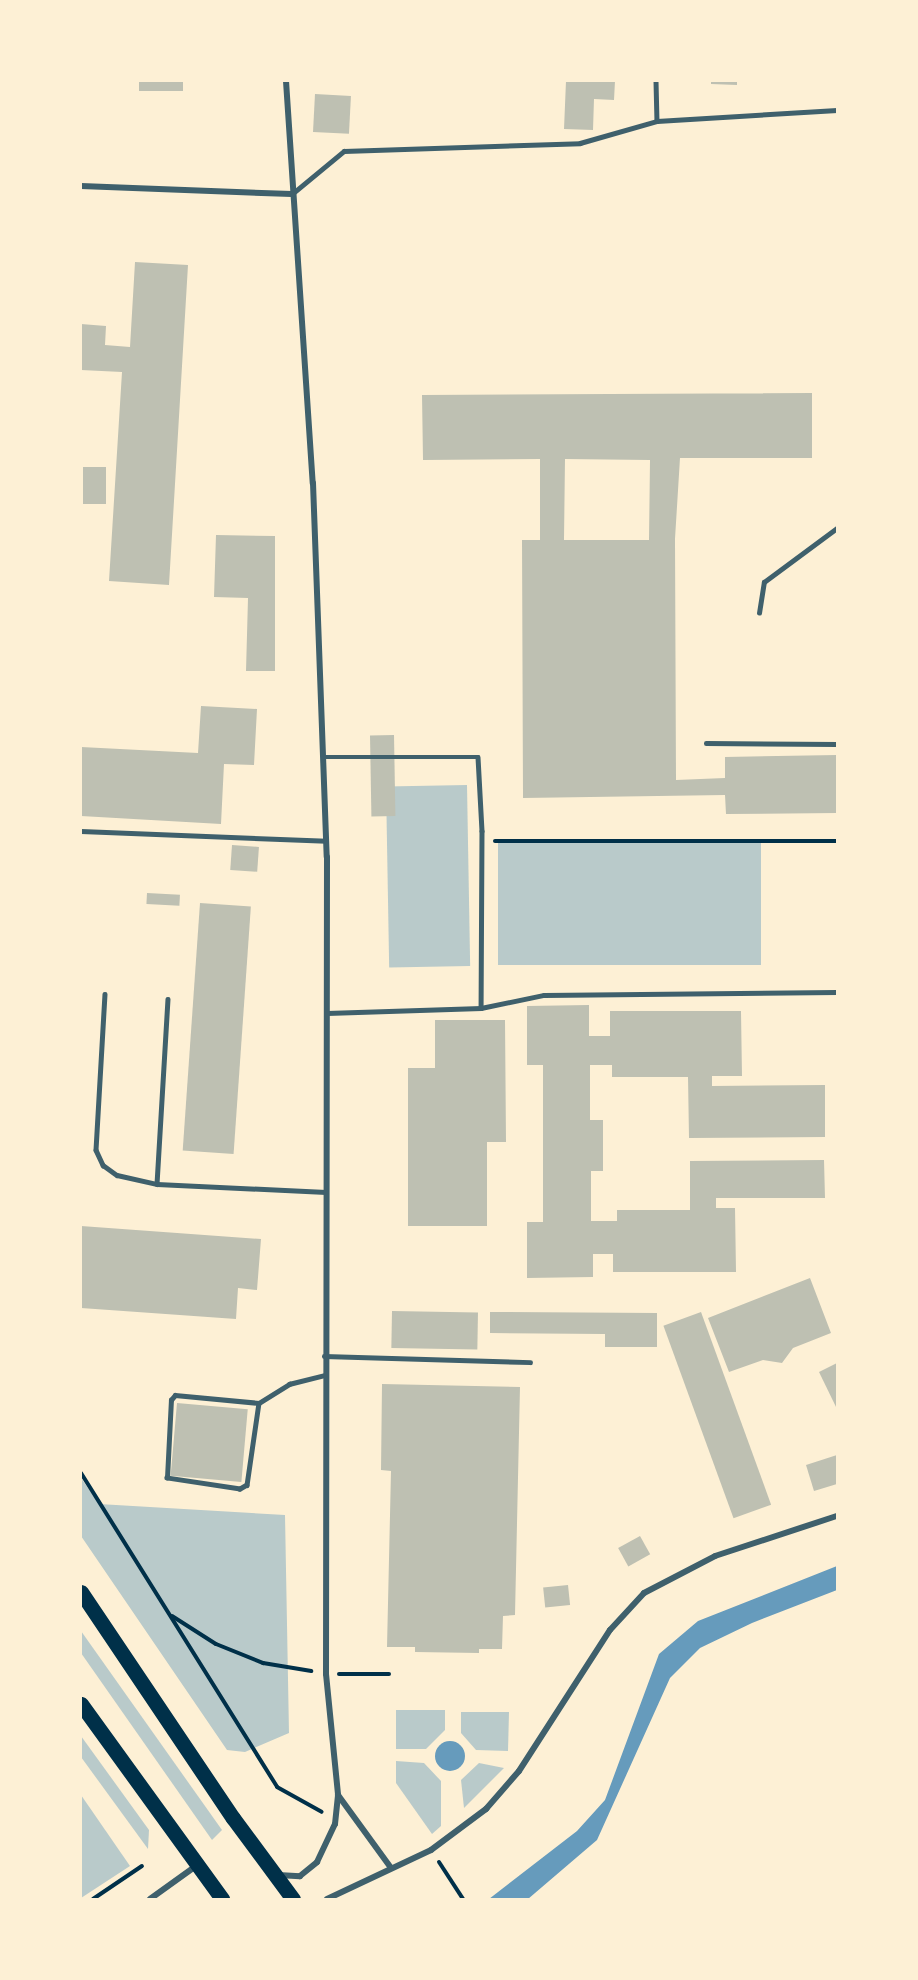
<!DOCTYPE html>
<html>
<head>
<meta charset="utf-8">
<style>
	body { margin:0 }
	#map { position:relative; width:918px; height:1980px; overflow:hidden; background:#fdf0d5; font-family:"Sofia Sans Condensed",sans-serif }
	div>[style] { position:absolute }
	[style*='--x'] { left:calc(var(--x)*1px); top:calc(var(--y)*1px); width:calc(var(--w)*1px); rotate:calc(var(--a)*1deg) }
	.green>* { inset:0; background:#b9caca; transform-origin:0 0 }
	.water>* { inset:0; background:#669bbc }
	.round { border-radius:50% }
	.building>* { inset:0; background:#bec0b2; transform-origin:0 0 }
	.path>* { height:4px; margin:-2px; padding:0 2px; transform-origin:2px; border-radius:2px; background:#003049 }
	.service>* { height:4.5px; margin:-2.25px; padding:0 2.25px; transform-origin:2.25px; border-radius:2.25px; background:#3f606c }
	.minor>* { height:6px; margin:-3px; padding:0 3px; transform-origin:3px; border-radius:3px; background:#3f606c }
	.primary>* { height:15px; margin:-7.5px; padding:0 7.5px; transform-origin:7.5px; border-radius:7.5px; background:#003049 }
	span { translate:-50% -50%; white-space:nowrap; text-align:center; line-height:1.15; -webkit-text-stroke:6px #fdf0d5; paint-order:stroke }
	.frame { position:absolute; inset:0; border:82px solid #fdf0d5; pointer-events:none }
</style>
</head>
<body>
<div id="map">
	<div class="green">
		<i style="left:467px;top:785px;width:181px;height:81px;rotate:89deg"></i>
		<i style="left:761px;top:843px;width:122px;height:263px;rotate:90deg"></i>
		<i style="clip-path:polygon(81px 1478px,99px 1504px,285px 1515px,289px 1733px,245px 1752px,227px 1750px,81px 1536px)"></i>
		<i style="clip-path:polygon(81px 1631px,222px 1830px,212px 1840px,81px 1653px)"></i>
		<i style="clip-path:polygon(396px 1710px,445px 1710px,445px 1730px,426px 1749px,396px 1749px)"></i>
		<i style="clip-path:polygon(461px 1712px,509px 1712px,508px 1751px,476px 1750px,461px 1733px)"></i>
		<i style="clip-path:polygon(81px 1736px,149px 1830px,148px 1849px,81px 1757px)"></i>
		<i style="clip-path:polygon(396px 1761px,424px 1763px,441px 1781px,441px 1826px,432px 1834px,396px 1783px)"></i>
		<i style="clip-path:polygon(479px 1763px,504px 1768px,464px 1808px,461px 1780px)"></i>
		<i style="clip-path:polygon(81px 1795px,130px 1866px,81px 1898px)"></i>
	</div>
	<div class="water">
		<i style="clip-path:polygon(837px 1566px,837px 1590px,752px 1623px,700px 1648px,670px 1678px,597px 1840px,528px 1899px,489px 1899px,577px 1831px,605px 1800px,659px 1654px,698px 1621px)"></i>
		<i class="round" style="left:435px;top:1741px;width:30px;height:30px"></i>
	</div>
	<div class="building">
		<i style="left:139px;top:81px;width:44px;height:10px"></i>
		<i style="clip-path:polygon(566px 81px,615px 81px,614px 100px,594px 99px,593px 130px,564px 129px)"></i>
		<i style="clip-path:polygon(711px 81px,737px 81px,737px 85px,711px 84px)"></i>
		<i style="left:315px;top:94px;width:36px;height:38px;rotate:3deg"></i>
		<i style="clip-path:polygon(135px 262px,188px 265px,169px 585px,109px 581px,122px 372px,81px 370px,81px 324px,106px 326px,105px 345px,130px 347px)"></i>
		<i style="clip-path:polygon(evenodd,812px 393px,812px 458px,680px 458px,675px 539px,676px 780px,725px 778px,725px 757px,837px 755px,837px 813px,726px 814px,725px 795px,523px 798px,522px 540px,540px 540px,540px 459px,423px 460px,422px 395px,812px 393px,565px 459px,650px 460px,649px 540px,564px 540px,565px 459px)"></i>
		<i style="left:83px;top:467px;width:23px;height:37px"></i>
		<i style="clip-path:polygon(216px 535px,275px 536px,275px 671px,246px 671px,248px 598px,214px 597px)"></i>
		<i style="clip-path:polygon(201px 706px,257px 709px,254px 765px,224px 764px,221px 824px,81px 816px,81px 747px,198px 753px)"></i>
		<i style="left:394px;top:735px;width:81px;height:24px;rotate:89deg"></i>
		<i style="left:232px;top:845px;width:27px;height:25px;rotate:4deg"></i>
		<i style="left:147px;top:893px;width:33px;height:11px;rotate:3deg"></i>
		<i style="left:200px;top:903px;width:51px;height:248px;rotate:4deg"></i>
		<i style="clip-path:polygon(589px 1005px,589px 1036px,610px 1036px,610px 1011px,741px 1011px,742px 1076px,712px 1076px,712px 1086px,825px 1085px,825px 1137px,689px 1138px,688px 1077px,612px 1077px,612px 1065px,590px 1065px,590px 1120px,603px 1120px,603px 1171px,591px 1171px,591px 1221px,617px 1221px,617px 1210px,690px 1210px,690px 1161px,824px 1160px,825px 1198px,716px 1198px,716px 1208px,735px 1208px,736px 1272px,613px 1272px,613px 1254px,593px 1254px,593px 1277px,527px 1278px,527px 1222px,543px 1222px,543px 1065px,527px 1065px,527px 1006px)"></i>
		<i style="clip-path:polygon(435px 1020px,505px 1020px,506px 1142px,487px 1142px,487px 1226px,408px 1226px,408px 1068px,435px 1068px)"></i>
		<i style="clip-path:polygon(81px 1226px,261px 1239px,257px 1290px,238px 1288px,236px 1319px,81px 1308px)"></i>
		<i style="clip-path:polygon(810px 1278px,831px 1333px,793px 1348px,782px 1363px,763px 1360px,729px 1372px,708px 1318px)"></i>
		<i style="left:392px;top:1311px;width:86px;height:37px;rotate:1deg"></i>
		<i style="clip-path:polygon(490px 1312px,657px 1313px,657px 1347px,605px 1347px,605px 1334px,490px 1333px)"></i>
		<i style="left:701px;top:1312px;width:205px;height:40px;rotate:70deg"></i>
		<i style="clip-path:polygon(837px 1363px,837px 1409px,819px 1372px)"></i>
		<i style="clip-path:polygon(382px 1384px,520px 1387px,515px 1615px,503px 1616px,502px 1649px,479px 1649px,479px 1653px,415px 1652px,415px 1647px,387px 1647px,391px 1471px,381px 1470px)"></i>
		<i style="left:177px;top:1403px;width:71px;height:73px;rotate:5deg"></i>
		<i style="clip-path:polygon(837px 1455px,837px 1484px,814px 1491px,806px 1465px)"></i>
		<i style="left:640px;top:1536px;width:21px;height:25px;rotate:61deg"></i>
		<i style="left:568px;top:1585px;width:20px;height:25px;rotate:84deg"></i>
	</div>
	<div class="path">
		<i style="--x:495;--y:841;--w:342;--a:0"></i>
		<i style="--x:81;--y:1473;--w:370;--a:58"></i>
		<i style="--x:277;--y:1787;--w:51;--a:29.1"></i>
		<i style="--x:172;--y:1616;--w:52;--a:32.5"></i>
		<i style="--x:216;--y:1644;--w:51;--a:22"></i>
		<i style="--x:263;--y:1663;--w:49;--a:9.5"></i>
		<i style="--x:339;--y:1674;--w:50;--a:0"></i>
		<i style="--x:439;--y:1862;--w:44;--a:57"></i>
		<i style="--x:93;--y:1899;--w:59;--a:-34"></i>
	</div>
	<div class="service">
		<i style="--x:656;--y:81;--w:40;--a:88.6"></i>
		<i style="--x:292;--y:194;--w:67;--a:-39.6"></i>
		<i style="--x:344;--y:151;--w:236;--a:-1.9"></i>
		<i style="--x:580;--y:143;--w:80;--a:-15.9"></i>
		<i style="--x:657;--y:121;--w:180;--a:-3.5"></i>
		<i style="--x:759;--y:613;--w:31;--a:-81"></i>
		<i style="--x:764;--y:582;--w:91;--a:-36.5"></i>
		<i style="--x:706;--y:743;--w:131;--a:0.4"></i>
		<i style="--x:323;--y:757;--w:155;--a:0"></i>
		<i style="--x:478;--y:757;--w:74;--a:86.9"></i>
		<i style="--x:482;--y:831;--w:177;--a:90.3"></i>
		<i style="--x:481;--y:1008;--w:64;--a:-11.7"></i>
		<i style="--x:544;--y:995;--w:293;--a:-0.6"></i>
		<i style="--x:81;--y:831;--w:245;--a:2.3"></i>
		<i style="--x:105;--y:994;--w:156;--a:93.3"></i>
		<i style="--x:96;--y:1150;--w:17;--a:65"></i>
		<i style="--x:103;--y:1165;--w:17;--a:36"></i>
		<i style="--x:117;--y:1175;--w:41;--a:12.7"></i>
		<i style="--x:168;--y:999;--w:185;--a:93.4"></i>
		<i style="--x:157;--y:1184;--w:169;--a:2.7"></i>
		<i style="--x:327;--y:1013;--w:154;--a:-1.9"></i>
		<i style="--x:324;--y:1356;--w:206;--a:1.7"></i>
		<i style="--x:259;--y:1403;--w:83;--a:98.3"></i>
		<i style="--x:247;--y:1485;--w:8;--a:150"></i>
		<i style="--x:240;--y:1489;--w:74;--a:-171.4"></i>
		<i style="--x:167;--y:1478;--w:78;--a:-87.1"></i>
		<i style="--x:171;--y:1400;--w:6;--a:-51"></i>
		<i style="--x:175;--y:1395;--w:84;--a:5.4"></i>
		<i style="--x:259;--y:1403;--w:36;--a:-32"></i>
		<i style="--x:289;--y:1384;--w:36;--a:-14"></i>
	</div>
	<div class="minor">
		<i style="--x:286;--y:81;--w:403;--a:86.2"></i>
		<i style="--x:313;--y:483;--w:374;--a:87.9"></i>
		<i style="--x:327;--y:857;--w:817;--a:90.07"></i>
		<i style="--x:326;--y:1674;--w:122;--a:84.3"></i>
		<i style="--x:338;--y:1795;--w:90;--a:54"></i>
		<i style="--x:81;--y:186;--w:211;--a:2.2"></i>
		<i style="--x:278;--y:1875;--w:22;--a:3"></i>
		<i style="--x:300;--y:1876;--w:22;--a:-39"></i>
		<i style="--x:317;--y:1862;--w:42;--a:-64.7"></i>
		<i style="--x:335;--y:1824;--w:29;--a:-84"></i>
		<i style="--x:150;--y:1899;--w:57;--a:-35.7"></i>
		<i style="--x:327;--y:1899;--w:115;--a:-25.2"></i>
		<i style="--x:431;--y:1850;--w:69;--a:-36.7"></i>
		<i style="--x:486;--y:1809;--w:50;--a:-49"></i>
		<i style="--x:519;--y:1771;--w:168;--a:-57.2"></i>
		<i style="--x:610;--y:1630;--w:50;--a:-47.4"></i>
		<i style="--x:644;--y:1593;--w:80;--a:-27.5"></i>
		<i style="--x:715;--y:1556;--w:128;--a:-18.2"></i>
	</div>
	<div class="primary">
		<i style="--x:81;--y:1592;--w:272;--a:56.1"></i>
		<i style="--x:233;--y:1818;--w:101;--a:53.5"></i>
		<i style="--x:81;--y:1704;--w:241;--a:54.1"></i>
	</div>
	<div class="frame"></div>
</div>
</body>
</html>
